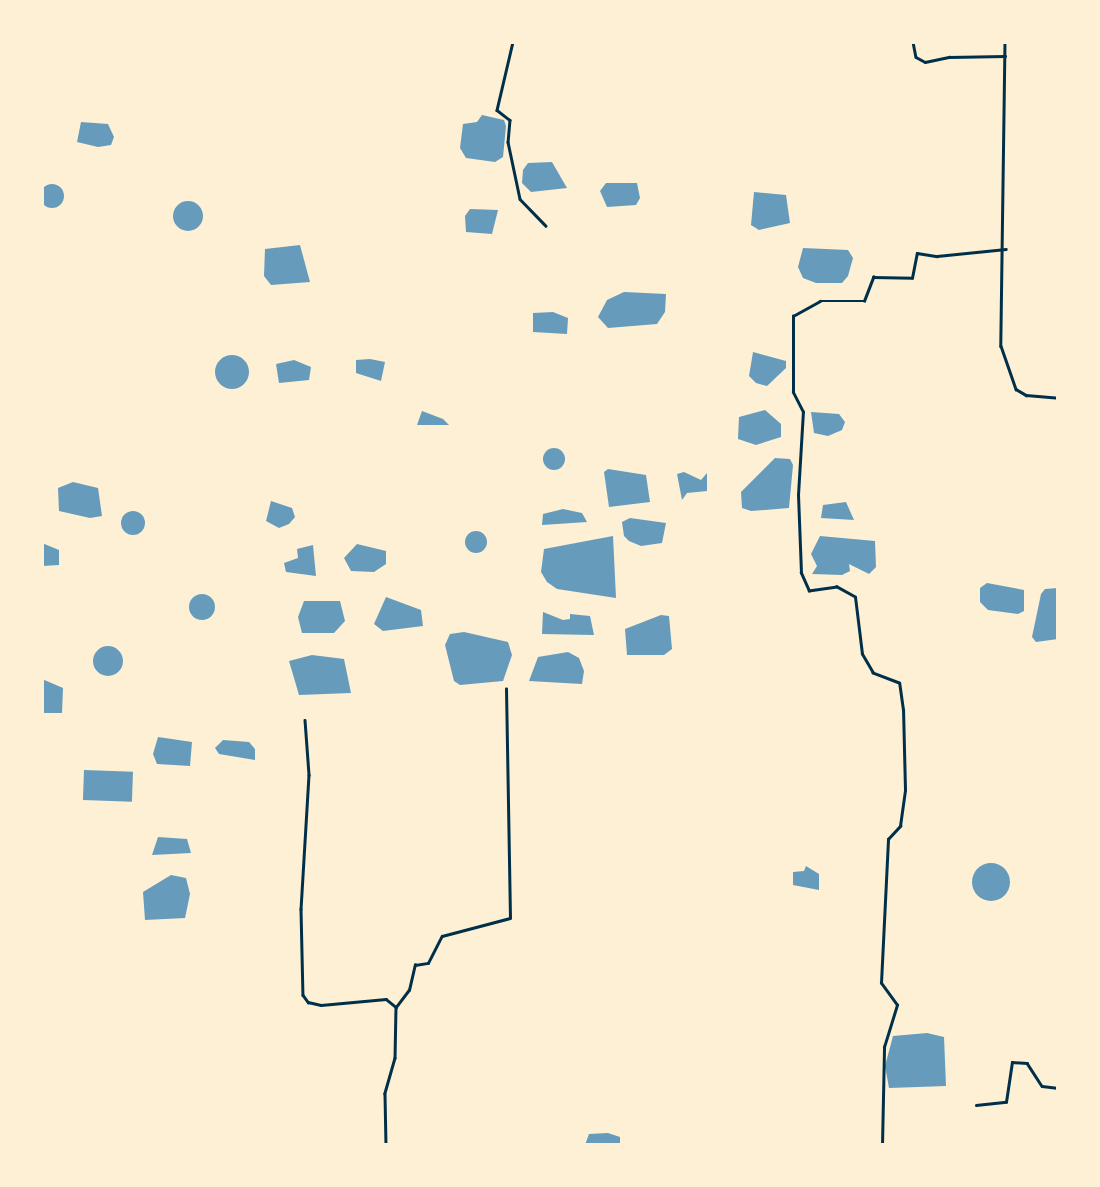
<!DOCTYPE html>
<html>
<head>
<meta charset="utf-8">
<style>
	body { margin:0 }
	#map { position:relative; width:1100px; height:1187px; overflow:hidden; background:#fdf0d5; font-family:"Varela Round",sans-serif }
	div>[style] { position:absolute }
	[style*='--x'] { left:calc(var(--x)*1px); top:calc(var(--y)*1px); width:calc(var(--w)*1px); rotate:calc(var(--a)*1deg) }
	.water>* { inset:0; background:#669bbc; transform-origin:0 0 }
	.round { border-radius:50% }
	.minor>* { height:2.5px; margin:-1.25px; padding:0 1.25px; transform-origin:1.25px; border-radius:1.25px; background:#003049 }
	span { translate:-50% -50%; white-space:nowrap; text-align:center; line-height:1.15; -webkit-text-stroke:7px #fdf0d5; paint-order:stroke }
	.frame { position:absolute; inset:0; border:44px solid #fdf0d5; pointer-events:none }
</style>
</head>
<body>
<div id="map">
	<div class="water">
		<i style="clip-path:polygon(482px 115px,504px 120px,506px 126px,503px 157px,495px 162px,466px 158px,460px 148px,463px 124px,477px 122px)"></i>
		<i style="clip-path:polygon(81px 122px,108px 124px,114px 137px,111px 145px,98px 147px,77px 142px)"></i>
		<i style="clip-path:polygon(552px 162px,567px 188px,531px 192px,522px 183px,523px 170px,528px 163px)"></i>
		<i style="clip-path:polygon(606px 183px,637px 183px,640px 198px,636px 205px,607px 207px,600px 191px)"></i>
		<i class="round" style="left:40px;top:184px;width:24px;height:24px"></i>
		<i style="clip-path:polygon(754px 192px,786px 195px,790px 223px,759px 230px,751px 225px)"></i>
		<i class="round" style="left:173px;top:201px;width:30px;height:30px"></i>
		<i style="clip-path:polygon(470px 209px,498px 210px,492px 234px,466px 232px,465px 216px)"></i>
		<i style="clip-path:polygon(300px 245px,310px 282px,271px 285px,264px 276px,265px 249px)"></i>
		<i style="clip-path:polygon(803px 248px,848px 250px,853px 258px,848px 276px,842px 283px,816px 283px,803px 278px,798px 267px)"></i>
		<i style="clip-path:polygon(624px 292px,666px 294px,665px 312px,657px 324px,608px 328px,598px 317px,607px 300px)"></i>
		<i style="clip-path:polygon(553px 312px,568px 318px,567px 334px,533px 332px,533px 313px)"></i>
		<i style="clip-path:polygon(753px 352px,786px 361px,786px 368px,767px 386px,756px 383px,749px 376px)"></i>
		<i class="round" style="left:215px;top:355px;width:34px;height:34px"></i>
		<i style="clip-path:polygon(370px 359px,385px 362px,381px 381px,356px 373px,356px 360px)"></i>
		<i style="clip-path:polygon(294px 360px,311px 367px,309px 380px,279px 383px,276px 364px)"></i>
		<i style="clip-path:polygon(765px 410px,781px 424px,781px 437px,756px 445px,738px 439px,739px 417px)"></i>
		<i style="clip-path:polygon(422px 411px,443px 419px,449px 425px,417px 425px)"></i>
		<i style="clip-path:polygon(811px 412px,839px 414px,845px 422px,842px 430px,828px 436px,814px 433px)"></i>
		<i class="round" style="left:543px;top:448px;width:22px;height:22px"></i>
		<i style="clip-path:polygon(775px 458px,790px 459px,793px 465px,789px 508px,751px 511px,742px 508px,741px 492px)"></i>
		<i style="clip-path:polygon(608px 469px,646px 475px,650px 502px,609px 507px,604px 472px)"></i>
		<i style="clip-path:polygon(684px 472px,701px 480px,707px 473px,707px 491px,687px 493px,682px 500px,677px 474px)"></i>
		<i style="clip-path:polygon(73px 482px,98px 488px,102px 516px,90px 518px,59px 511px,58px 488px)"></i>
		<i style="clip-path:polygon(271px 501px,292px 508px,295px 517px,289px 524px,279px 528px,266px 521px)"></i>
		<i style="clip-path:polygon(846px 502px,854px 520px,821px 518px,823px 505px)"></i>
		<i style="clip-path:polygon(563px 509px,582px 513px,587px 522px,542px 525px,543px 514px)"></i>
		<i class="round" style="left:121px;top:511px;width:24px;height:24px"></i>
		<i style="clip-path:polygon(630px 518px,666px 523px,662px 543px,641px 546px,629px 541px,624px 536px,622px 522px)"></i>
		<i class="round" style="left:465px;top:531px;width:22px;height:22px"></i>
		<i style="clip-path:polygon(613px 536px,616px 598px,557px 589px,547px 582px,541px 572px,544px 549px)"></i>
		<i style="clip-path:polygon(820px 536px,875px 541px,876px 567px,869px 574px,849px 564px,850px 571px,842px 575px,812px 574px,817px 566px,811px 554px)"></i>
		<i style="clip-path:polygon(42px 543px,59px 550px,59px 565px,42px 566px)"></i>
		<i style="clip-path:polygon(357px 544px,386px 551px,386px 564px,374px 572px,351px 571px,344px 558px)"></i>
		<i style="clip-path:polygon(313px 545px,316px 576px,286px 572px,284px 563px,298px 558px,297px 549px)"></i>
		<i style="clip-path:polygon(987px 583px,1024px 590px,1024px 611px,1018px 614px,988px 610px,980px 602px,980px 588px)"></i>
		<i style="clip-path:polygon(1058px 588px,1058px 639px,1036px 642px,1032px 637px,1041px 594px,1045px 589px)"></i>
		<i class="round" style="left:189px;top:594px;width:26px;height:26px"></i>
		<i style="clip-path:polygon(386px 597px,421px 610px,423px 626px,383px 631px,374px 624px)"></i>
		<i style="clip-path:polygon(304px 601px,340px 601px,345px 621px,334px 633px,302px 633px,298px 617px)"></i>
		<i style="clip-path:polygon(543px 612px,563px 620px,570px 619px,570px 614px,590px 616px,594px 635px,542px 634px)"></i>
		<i style="clip-path:polygon(661px 615px,669px 616px,672px 649px,664px 655px,627px 655px,625px 629px)"></i>
		<i style="clip-path:polygon(464px 632px,508px 642px,512px 655px,503px 681px,460px 685px,454px 681px,445px 645px,450px 634px)"></i>
		<i class="round" style="left:93px;top:646px;width:30px;height:30px"></i>
		<i style="clip-path:polygon(568px 652px,579px 658px,584px 671px,582px 684px,529px 681px,538px 657px)"></i>
		<i style="clip-path:polygon(312px 655px,344px 659px,351px 693px,299px 695px,289px 661px)"></i>
		<i style="clip-path:polygon(42px 679px,63px 688px,62px 713px,42px 713px)"></i>
		<i style="clip-path:polygon(158px 737px,192px 742px,190px 766px,157px 764px,153px 754px)"></i>
		<i style="clip-path:polygon(223px 740px,249px 742px,255px 749px,255px 760px,219px 754px,215px 748px)"></i>
		<i style="left:84px;top:770px;width:49px;height:30px;rotate:2deg"></i>
		<i style="clip-path:polygon(158px 837px,187px 839px,191px 853px,152px 855px)"></i>
		<i class="round" style="left:972px;top:863px;width:38px;height:38px"></i>
		<i style="clip-path:polygon(806px 866px,819px 874px,819px 890px,793px 885px,793px 872px,804px 871px)"></i>
		<i style="clip-path:polygon(171px 875px,186px 878px,190px 894px,185px 918px,145px 920px,143px 892px)"></i>
		<i style="clip-path:polygon(927px 1033px,944px 1037px,946px 1086px,889px 1088px,885px 1066px,893px 1036px)"></i>
		<i style="clip-path:polygon(608px 1133px,620px 1137px,620px 1145px,585px 1145px,589px 1134px)"></i>
	</div>
	<div class="minor">
		<i style="--x:513;--y:42;--w:70;--a:103.2"></i>
		<i style="--x:497;--y:110;--w:16;--a:38"></i>
		<i style="--x:510;--y:120;--w:22;--a:95"></i>
		<i style="--x:508;--y:142;--w:58;--a:78.1"></i>
		<i style="--x:520;--y:199;--w:37;--a:46"></i>
		<i style="--x:913;--y:42;--w:15;--a:79"></i>
		<i style="--x:916;--y:57;--w:10;--a:29"></i>
		<i style="--x:925;--y:62;--w:25;--a:-12"></i>
		<i style="--x:949;--y:57;--w:56;--a:-1"></i>
		<i style="--x:1005;--y:42;--w:304;--a:90.8"></i>
		<i style="--x:1001;--y:346;--w:46;--a:70.8"></i>
		<i style="--x:1016;--y:389;--w:12;--a:31"></i>
		<i style="--x:1026;--y:395;--w:32;--a:5"></i>
		<i style="--x:305;--y:720;--w:55;--a:85.8"></i>
		<i style="--x:309;--y:775;--w:134;--a:93.4"></i>
		<i style="--x:301;--y:909;--w:86;--a:88.7"></i>
		<i style="--x:303;--y:995;--w:9;--a:54"></i>
		<i style="--x:308;--y:1002;--w:13;--a:13"></i>
		<i style="--x:321;--y:1005;--w:65;--a:-5.3"></i>
		<i style="--x:386;--y:999;--w:13;--a:39"></i>
		<i style="--x:396;--y:1007;--w:51;--a:91.1"></i>
		<i style="--x:395;--y:1058;--w:37;--a:106"></i>
		<i style="--x:385;--y:1094;--w:51;--a:88.9"></i>
		<i style="--x:396;--y:1007;--w:21;--a:-53"></i>
		<i style="--x:409;--y:990;--w:26;--a:-77"></i>
		<i style="--x:415;--y:965;--w:13;--a:-9"></i>
		<i style="--x:428;--y:963;--w:30;--a:-63"></i>
		<i style="--x:442;--y:936;--w:70;--a:-14.8"></i>
		<i style="--x:510;--y:918;--w:229;--a:-91"></i>
		<i style="--x:976;--y:1105;--w:30;--a:-6"></i>
		<i style="--x:1006;--y:1102;--w:40;--a:-81.5"></i>
		<i style="--x:1012;--y:1062;--w:15;--a:4"></i>
		<i style="--x:1027;--y:1063;--w:27;--a:57"></i>
		<i style="--x:1042;--y:1086;--w:16;--a:7"></i>
		<i style="--x:882;--y:1145;--w:98;--a:-88.8"></i>
		<i style="--x:884;--y:1047;--w:44;--a:-72.8"></i>
		<i style="--x:897;--y:1005;--w:27;--a:-126"></i>
		<i style="--x:881;--y:983;--w:144;--a:-87.2"></i>
		<i style="--x:888;--y:839;--w:18;--a:-47"></i>
		<i style="--x:900;--y:826;--w:36;--a:-82"></i>
		<i style="--x:905;--y:790;--w:80;--a:-91.4"></i>
		<i style="--x:903;--y:710;--w:27;--a:-98"></i>
		<i style="--x:899;--y:683;--w:28;--a:-159"></i>
		<i style="--x:873;--y:673;--w:22;--a:-120"></i>
		<i style="--x:862;--y:654;--w:57;--a:-97"></i>
		<i style="--x:855;--y:597;--w:21;--a:-151"></i>
		<i style="--x:837;--y:587;--w:28;--a:172"></i>
		<i style="--x:809;--y:591;--w:20;--a:-114"></i>
		<i style="--x:801;--y:573;--w:78;--a:-92.2"></i>
		<i style="--x:798;--y:495;--w:83;--a:-86.6"></i>
		<i style="--x:803;--y:412;--w:22;--a:-117"></i>
		<i style="--x:793;--y:392;--w:76;--a:-90"></i>
		<i style="--x:793;--y:316;--w:31;--a:-29"></i>
		<i style="--x:820;--y:301;--w:44;--a:0"></i>
		<i style="--x:864;--y:301;--w:26;--a:-69"></i>
		<i style="--x:873;--y:277;--w:39;--a:1"></i>
		<i style="--x:912;--y:278;--w:25;--a:-79"></i>
		<i style="--x:917;--y:253;--w:20;--a:9"></i>
		<i style="--x:937;--y:256;--w:69;--a:-5.8"></i>
	</div>
	<div class="frame"></div>
</div>
</body>
</html>
